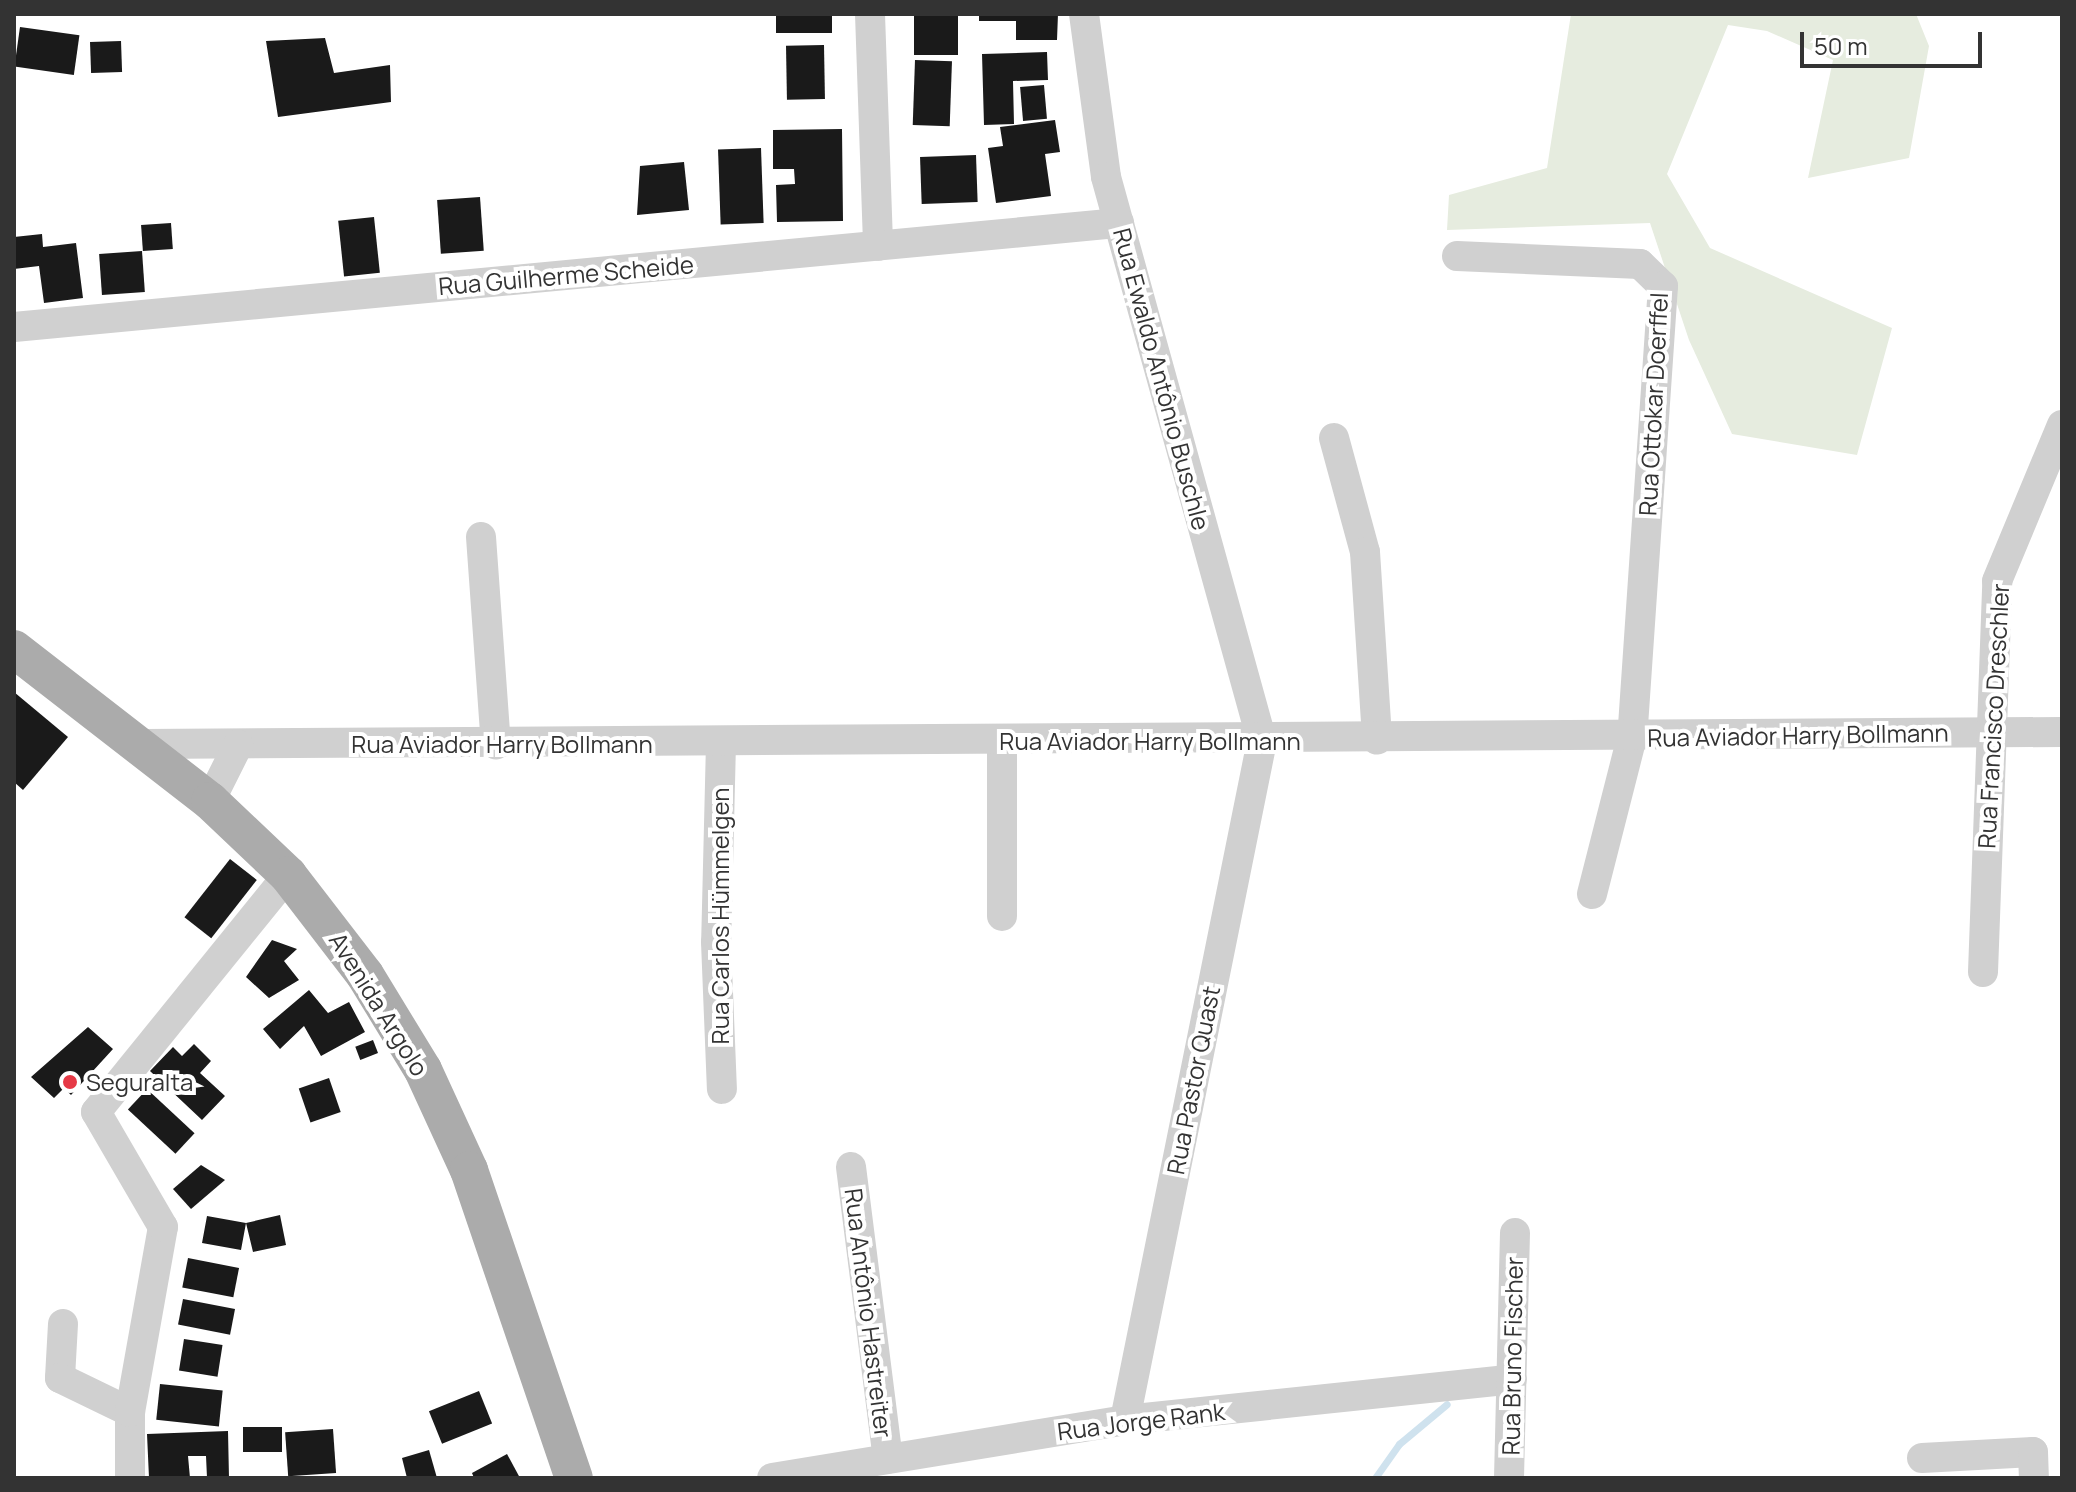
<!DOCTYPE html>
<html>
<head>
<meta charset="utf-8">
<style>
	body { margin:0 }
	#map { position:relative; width:2076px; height:1492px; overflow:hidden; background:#fff; font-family:Manrope,sans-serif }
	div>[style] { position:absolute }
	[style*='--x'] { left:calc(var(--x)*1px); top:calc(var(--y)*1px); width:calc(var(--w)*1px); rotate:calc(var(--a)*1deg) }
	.green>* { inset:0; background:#e6ecdf }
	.stream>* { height:7px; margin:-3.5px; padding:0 3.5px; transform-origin:3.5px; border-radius:3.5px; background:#cfe2ee }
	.building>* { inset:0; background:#1a1a1a; transform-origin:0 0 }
	.minor>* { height:30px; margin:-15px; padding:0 15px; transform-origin:15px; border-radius:15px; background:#d0d0d0 }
	.major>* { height:38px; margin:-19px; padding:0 19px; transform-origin:19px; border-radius:19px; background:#ababab }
	.dots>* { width:22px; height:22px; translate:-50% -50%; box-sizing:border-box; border:4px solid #fff; border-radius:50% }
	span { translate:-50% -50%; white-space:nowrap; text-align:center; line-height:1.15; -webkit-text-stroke:8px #fff; paint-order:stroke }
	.street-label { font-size:24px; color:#333 }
	.poi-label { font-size:24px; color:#333 }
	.left { translate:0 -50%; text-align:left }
	.frame { position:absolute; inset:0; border:16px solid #333; pointer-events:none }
	.scale { position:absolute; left:1800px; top:32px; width:182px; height:36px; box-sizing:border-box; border:4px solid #333; border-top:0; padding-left:10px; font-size:24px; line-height:28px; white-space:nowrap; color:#333; -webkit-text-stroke:6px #fff; paint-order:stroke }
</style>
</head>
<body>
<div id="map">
	<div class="green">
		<i style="clip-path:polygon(1571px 14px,1916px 14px,1929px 46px,1909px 158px,1808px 178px,1833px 60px,1767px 31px,1728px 25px,1667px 174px,1710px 248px,1892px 328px,1857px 455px,1732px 434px,1689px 340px,1650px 223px,1447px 230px,1449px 195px,1547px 168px)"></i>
	</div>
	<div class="stream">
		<i style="--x:1375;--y:1478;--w:42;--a:-54.8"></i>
		<i style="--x:1399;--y:1444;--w:62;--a:-39.8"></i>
	</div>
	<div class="building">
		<i style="left:776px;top:14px;width:56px;height:19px"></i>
		<i style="left:914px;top:14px;width:44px;height:41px"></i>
		<i style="clip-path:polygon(979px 14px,1058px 14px,1057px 40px,1016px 40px,1016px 21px,979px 21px)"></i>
		<i style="left:20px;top:27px;width:60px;height:40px;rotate:8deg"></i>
		<i style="clip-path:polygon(325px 38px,334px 73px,390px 65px,391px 102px,278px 117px,266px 41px)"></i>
		<i style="left:121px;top:41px;width:31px;height:31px;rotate:88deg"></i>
		<i style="left:824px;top:45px;width:54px;height:38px;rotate:89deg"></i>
		<i style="clip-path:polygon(1047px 52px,1048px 80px,1013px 81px,1014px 124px,984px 125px,982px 54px)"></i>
		<i style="left:915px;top:60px;width:37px;height:65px;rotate:2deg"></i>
		<i style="left:1044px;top:85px;width:34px;height:24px;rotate:85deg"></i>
		<i style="clip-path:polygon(1055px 120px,1060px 152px,1045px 154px,1051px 196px,996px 203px,988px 148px,1003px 146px,1000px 127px)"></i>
		<i style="clip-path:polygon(842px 129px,843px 221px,777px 222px,776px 185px,795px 184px,794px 169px,773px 169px,773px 130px)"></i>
		<i style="left:761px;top:148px;width:75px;height:43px;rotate:88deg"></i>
		<i style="left:976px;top:155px;width:47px;height:56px;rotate:88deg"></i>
		<i style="clip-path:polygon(684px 162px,689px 210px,637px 215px,640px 166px)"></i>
		<i style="left:480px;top:197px;width:54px;height:43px;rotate:86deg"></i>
		<i style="left:374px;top:217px;width:56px;height:36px;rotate:84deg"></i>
		<i style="left:171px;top:223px;width:26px;height:30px;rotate:86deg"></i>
		<i style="clip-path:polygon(42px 234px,43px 247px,76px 243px,83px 298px,44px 303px,39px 266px,14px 269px,14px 237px)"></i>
		<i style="left:142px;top:251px;width:41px;height:43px;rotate:86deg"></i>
		<i style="clip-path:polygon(14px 692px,68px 737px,23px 790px,14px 782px)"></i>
		<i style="left:230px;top:859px;width:34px;height:74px;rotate:38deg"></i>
		<i style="clip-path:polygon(272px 940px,297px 949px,284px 961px,299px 980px,269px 998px,246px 977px)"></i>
		<i style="clip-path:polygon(309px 990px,328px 1013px,349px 1002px,365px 1032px,321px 1056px,304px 1026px,280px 1049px,263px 1029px)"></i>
		<i style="clip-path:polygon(88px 1027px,113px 1049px,71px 1095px,64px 1088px,54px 1098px,31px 1077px)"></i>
		<i style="left:373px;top:1040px;width:14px;height:19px;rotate:69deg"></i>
		<i style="clip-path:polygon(194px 1044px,211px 1061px,200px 1073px,225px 1096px,202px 1120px,150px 1071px,173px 1047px,182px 1056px)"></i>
		<i style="left:329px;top:1078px;width:36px;height:32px;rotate:71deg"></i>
		<i style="left:147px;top:1089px;width:65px;height:28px;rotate:43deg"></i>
		<i style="clip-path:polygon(201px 1165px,225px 1180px,191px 1209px,173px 1189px)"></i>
		<i style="clip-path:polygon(280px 1215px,286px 1245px,253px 1252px,246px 1223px,241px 1250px,202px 1243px,207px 1216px,246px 1223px)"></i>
		<i style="left:188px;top:1258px;width:52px;height:30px;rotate:11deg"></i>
		<i style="left:183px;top:1299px;width:53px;height:26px;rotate:11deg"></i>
		<i style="left:184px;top:1339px;width:39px;height:32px;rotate:9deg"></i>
		<i style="left:160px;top:1384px;width:63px;height:36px;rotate:6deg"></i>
		<i style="left:479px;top:1391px;width:35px;height:54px;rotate:68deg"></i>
		<i style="left:282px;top:1427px;width:25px;height:39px;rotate:90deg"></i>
		<i style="left:333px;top:1429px;width:44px;height:48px;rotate:86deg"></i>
		<i style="clip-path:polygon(228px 1431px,229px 1478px,207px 1478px,206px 1456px,188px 1456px,190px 1478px,149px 1478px,147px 1434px)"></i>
		<i style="clip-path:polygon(429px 1450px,437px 1478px,407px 1478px,402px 1458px)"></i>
		<i style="clip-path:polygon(507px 1454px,520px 1478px,474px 1478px,472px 1473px)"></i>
	</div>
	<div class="minor">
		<i style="--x:870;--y:14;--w:232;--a:88"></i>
		<i style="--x:1084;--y:14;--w:164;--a:82.3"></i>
		<i style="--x:1106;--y:177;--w:585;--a:74.54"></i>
		<i style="--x:1262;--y:741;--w:693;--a:101.41"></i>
		<i style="--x:1457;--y:256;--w:183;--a:2.5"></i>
		<i style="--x:1640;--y:264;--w:32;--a:44"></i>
		<i style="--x:1663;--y:286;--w:452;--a:93.9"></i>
		<i style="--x:1632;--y:737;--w:162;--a:104.3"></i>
		<i style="--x:14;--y:327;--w:1110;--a:-5.38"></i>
		<i style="--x:1334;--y:438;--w:118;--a:74.8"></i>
		<i style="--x:1365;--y:552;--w:188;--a:86.3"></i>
		<i style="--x:481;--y:537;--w:208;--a:85.9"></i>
		<i style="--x:1002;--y:742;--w:174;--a:90"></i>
		<i style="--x:721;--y:743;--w:199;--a:91.4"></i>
		<i style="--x:716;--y:942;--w:147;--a:87.7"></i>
		<i style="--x:143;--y:744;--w:1919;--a:-0.36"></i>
		<i style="--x:210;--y:801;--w:63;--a:-63.4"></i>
		<i style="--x:1983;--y:972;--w:391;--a:-87.9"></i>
		<i style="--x:1997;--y:581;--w:169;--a:-67.4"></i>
		<i style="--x:851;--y:1167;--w:294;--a:82.8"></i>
		<i style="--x:63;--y:1324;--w:54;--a:93.2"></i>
		<i style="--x:60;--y:1378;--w:78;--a:25.9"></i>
		<i style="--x:1922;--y:1458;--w:111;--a:-3.1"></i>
		<i style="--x:2033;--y:1452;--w:26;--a:88"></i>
		<i style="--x:130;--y:1478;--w:66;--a:-90"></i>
		<i style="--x:130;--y:1412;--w:188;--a:-79.9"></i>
		<i style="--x:163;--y:1227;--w:133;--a:-120.2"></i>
		<i style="--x:96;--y:1112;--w:305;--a:-51"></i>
		<i style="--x:772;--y:1478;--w:358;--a:-9.3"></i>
		<i style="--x:1125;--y:1420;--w:389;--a:-6"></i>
		<i style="--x:1509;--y:1478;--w:245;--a:-88.6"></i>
	</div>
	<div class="major">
		<i style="--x:14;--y:649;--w:248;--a:37.8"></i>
		<i style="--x:210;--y:801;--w:108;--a:43.5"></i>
		<i style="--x:288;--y:875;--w:126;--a:52.4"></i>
		<i style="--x:365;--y:975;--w:111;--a:58.6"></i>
		<i style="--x:423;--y:1070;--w:110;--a:65.3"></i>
		<i style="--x:469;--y:1170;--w:325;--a:71.2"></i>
	</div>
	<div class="dots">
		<i style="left:70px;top:1082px;background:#e63946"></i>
	</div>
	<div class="street-label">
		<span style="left:566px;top:275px;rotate:-5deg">Rua Guilherme Scheide</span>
		<span style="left:1162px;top:379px;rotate:75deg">Rua Ewaldo Antônio Buschle</span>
		<span style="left:1653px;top:404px;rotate:-87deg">Rua Ottokar Doerffel</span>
		<span style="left:1993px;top:716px;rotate:-87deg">Rua Francisco Dreschler</span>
		<span style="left:1798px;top:735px;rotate:-1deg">Rua Aviador Harry Bollmann</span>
		<span style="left:1150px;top:741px">Rua Aviador Harry Bollmann</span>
		<span style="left:502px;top:744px">Rua Aviador Harry Bollmann</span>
		<span style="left:720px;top:916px;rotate:-90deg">Rua Carlos Hümmelgen</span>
		<span style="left:379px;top:1004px;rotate:58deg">Avenida Argolo</span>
		<span style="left:1193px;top:1080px;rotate:-79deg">Rua Pastor Quast</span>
		<span style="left:869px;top:1313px;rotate:83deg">Rua Antônio Hastreiter</span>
		<span style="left:1512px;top:1356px;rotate:-89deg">Rua Bruno Fischer</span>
		<span style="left:1141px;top:1421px;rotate:-7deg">Rua Jorge Rank</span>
	</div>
	<div class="poi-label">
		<span class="left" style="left:86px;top:1082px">Seguralta</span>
	</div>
	<div class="frame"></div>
	<div class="scale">50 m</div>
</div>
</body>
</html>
